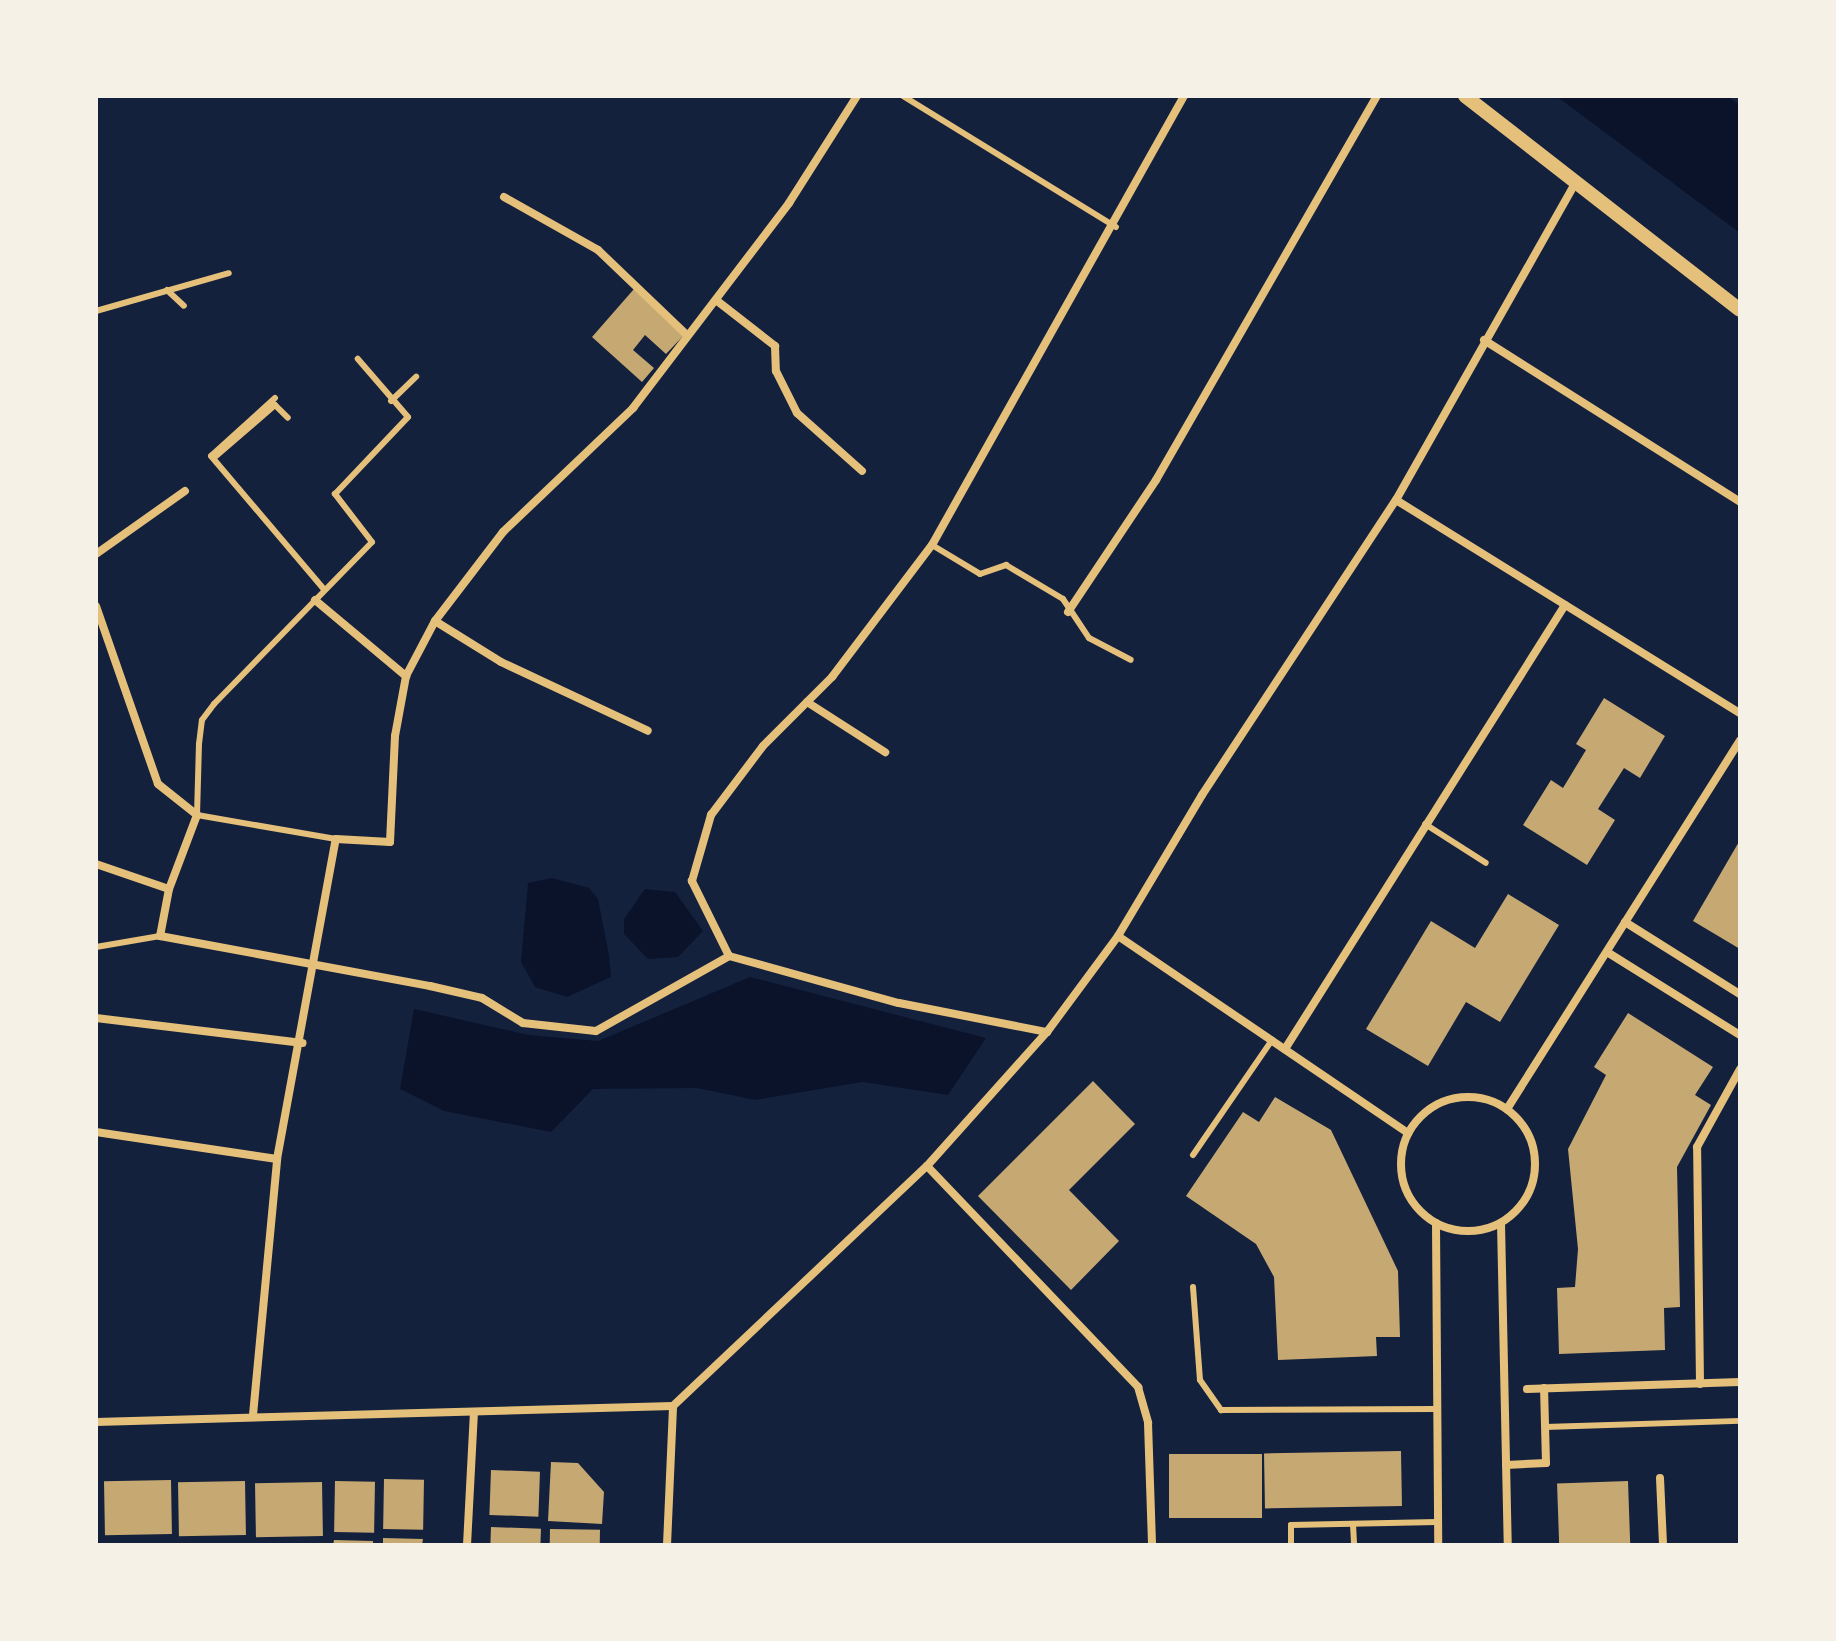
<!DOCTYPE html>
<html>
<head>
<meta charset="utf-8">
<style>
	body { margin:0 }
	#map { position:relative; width:1836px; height:1641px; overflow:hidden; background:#14213d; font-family:"Alegreya Sans",sans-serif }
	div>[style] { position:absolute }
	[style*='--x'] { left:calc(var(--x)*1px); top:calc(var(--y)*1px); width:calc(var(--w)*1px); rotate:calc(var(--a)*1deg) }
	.water>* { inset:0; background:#0b132b }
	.building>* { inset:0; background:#c6a872; transform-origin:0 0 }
	.service>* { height:6px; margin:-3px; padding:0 3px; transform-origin:3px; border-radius:3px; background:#e5c07b }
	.minor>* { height:8px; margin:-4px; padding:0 4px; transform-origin:4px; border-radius:4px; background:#e5c07b }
	.minor>.ring { margin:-4px; padding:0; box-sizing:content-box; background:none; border:8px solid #e5c07b; border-radius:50% }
	.tertiary>* { height:14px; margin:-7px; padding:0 7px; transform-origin:7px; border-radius:7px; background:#e5c07b }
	span { translate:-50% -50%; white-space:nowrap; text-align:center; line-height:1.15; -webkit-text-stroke:8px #f6f1e7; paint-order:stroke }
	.frame { position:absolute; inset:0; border:98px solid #f6f1e7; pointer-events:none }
</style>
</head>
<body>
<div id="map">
	<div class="water">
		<i style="clip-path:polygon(1556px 96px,1727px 96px,1740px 105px,1740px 233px)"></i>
		<i style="clip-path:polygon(552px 878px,589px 888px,598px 899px,609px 955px,611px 977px,567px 997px,535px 987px,521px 962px,528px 883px)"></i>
		<i style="clip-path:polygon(645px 889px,675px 892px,703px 931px,678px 957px,648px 959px,624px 934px,624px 919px)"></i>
		<i style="clip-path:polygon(750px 977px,986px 1038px,948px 1095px,862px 1082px,755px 1100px,697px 1088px,593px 1089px,551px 1132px,444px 1111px,400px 1089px,414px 1009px,529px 1035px,598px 1041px)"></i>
	</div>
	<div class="building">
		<i style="clip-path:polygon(634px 289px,685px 334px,666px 354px,645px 335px,633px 350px,654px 368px,642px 382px,592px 337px)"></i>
		<i style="clip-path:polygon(1604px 698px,1665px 736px,1640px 778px,1624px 768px,1598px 809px,1615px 820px,1587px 865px,1523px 825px,1551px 780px,1563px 788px,1586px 750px,1576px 744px)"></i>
		<i style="clip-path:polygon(1740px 840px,1740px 949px,1693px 921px)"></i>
		<i style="clip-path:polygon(1508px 894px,1559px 925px,1500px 1022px,1466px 1002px,1428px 1066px,1366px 1029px,1431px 921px,1475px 948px)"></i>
		<i style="clip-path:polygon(1628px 1013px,1713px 1067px,1695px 1095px,1711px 1105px,1677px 1167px,1680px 1307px,1664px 1308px,1665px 1350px,1559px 1354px,1557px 1288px,1575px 1287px,1578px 1249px,1568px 1149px,1606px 1075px,1594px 1067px)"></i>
		<i style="clip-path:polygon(1093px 1081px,1135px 1124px,1069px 1190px,1119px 1241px,1071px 1290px,978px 1196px)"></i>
		<i style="clip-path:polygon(1275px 1097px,1331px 1130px,1398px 1271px,1400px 1337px,1376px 1337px,1377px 1356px,1278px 1360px,1274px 1277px,1256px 1244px,1186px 1196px,1243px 1112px,1259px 1122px)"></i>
		<i style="left:1401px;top:1451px;width:55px;height:137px;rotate:89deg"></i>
		<i style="left:1262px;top:1454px;width:64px;height:93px;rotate:90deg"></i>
		<i style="clip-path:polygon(551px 1462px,578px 1463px,604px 1492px,602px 1524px,548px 1521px)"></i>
		<i style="left:491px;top:1470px;width:49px;height:45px;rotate:2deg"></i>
		<i style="left:384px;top:1479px;width:40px;height:50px;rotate:1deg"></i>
		<i style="left:171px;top:1480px;width:54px;height:67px;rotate:89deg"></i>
		<i style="left:245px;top:1481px;width:54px;height:67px;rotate:89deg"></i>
		<i style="left:335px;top:1481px;width:40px;height:51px;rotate:1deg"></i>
		<i style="left:1628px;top:1481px;width:64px;height:71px;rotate:88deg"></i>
		<i style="left:322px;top:1482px;width:54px;height:67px;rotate:89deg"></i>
		<i style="left:491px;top:1527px;width:50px;height:18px;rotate:2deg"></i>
		<i style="left:550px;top:1529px;width:50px;height:16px;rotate:1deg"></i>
		<i style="clip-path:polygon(383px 1538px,423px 1539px,422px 1545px,383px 1545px)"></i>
		<i style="clip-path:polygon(334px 1540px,373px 1541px,373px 1545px,333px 1545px)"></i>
	</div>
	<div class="service">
		<i style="--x:903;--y:96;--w:250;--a:31.6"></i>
		<i style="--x:167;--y:290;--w:23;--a:43"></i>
		<i style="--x:96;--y:311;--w:138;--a:-15.9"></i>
		<i style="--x:275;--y:398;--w:86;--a:137.8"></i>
		<i style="--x:211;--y:456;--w:173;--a:49.7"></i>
		<i style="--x:391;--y:401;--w:35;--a:-44"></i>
		<i style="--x:216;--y:456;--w:78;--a:-40.8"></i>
		<i style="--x:275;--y:405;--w:18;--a:45"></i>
		<i style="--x:932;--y:545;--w:56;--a:31.1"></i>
		<i style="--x:980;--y:574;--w:28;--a:-19"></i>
		<i style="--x:1006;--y:565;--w:66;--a:30.8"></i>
		<i style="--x:1063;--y:599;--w:47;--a:56.3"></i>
		<i style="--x:1089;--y:638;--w:47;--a:27.6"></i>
		<i style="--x:1425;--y:824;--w:72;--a:32.6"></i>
		<i style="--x:336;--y:839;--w:141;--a:-170.2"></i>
		<i style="--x:197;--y:815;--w:71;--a:-88.4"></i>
		<i style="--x:199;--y:744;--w:24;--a:-83"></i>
		<i style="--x:202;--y:720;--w:20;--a:-53"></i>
		<i style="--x:214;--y:704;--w:226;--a:-45.7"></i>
		<i style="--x:372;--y:542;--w:61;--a:-127.6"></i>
		<i style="--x:335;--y:494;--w:106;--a:-46.5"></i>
		<i style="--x:408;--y:417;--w:77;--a:-130.8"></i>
		<i style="--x:96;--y:947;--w:65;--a:-9.8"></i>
		<i style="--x:1193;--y:1155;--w:140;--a:-55.5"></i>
		<i style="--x:1193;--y:1287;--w:93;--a:85.7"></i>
		<i style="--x:1200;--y:1380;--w:37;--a:55"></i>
		<i style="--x:1221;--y:1410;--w:214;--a:-0.3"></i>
		<i style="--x:1545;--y:1427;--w:195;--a:-1.8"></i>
		<i style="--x:1353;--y:1524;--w:21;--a:87"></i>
		<i style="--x:1291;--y:1545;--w:20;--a:-90"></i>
		<i style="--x:1291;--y:1525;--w:146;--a:-1.2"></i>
	</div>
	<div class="minor">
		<i style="--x:504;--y:197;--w:108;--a:29.4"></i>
		<i style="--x:598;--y:250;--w:122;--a:43.7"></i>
		<i style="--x:716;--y:300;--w:75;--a:37.9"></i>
		<i style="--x:775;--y:346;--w:25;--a:88"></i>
		<i style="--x:776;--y:371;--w:47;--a:63.4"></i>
		<i style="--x:797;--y:413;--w:87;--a:41.7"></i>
		<i style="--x:1484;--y:340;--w:303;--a:32.3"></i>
		<i style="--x:1396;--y:500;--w:405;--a:31.8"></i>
		<i style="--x:96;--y:554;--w:109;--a:-35.3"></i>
		<i style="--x:315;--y:600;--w:119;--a:39.9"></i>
		<i style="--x:96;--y:606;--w:188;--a:70.8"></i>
		<i style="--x:158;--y:784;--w:50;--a:38.5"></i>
		<i style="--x:197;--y:815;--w:79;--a:110.7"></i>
		<i style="--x:169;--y:889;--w:48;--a:100.8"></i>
		<i style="--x:160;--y:936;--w:275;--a:10.5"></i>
		<i style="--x:430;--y:986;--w:53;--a:13"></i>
		<i style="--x:482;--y:998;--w:48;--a:31.4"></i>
		<i style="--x:523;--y:1023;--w:73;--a:6.3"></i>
		<i style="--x:596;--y:1031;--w:153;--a:-29.4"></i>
		<i style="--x:729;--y:956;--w:176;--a:15.5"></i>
		<i style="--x:899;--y:1003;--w:151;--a:11.1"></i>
		<i style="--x:1068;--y:612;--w:159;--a:-56.3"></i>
		<i style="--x:1156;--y:480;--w:443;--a:-60.1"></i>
		<i style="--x:435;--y:621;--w:78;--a:31.8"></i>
		<i style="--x:501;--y:662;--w:162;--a:25.1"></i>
		<i style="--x:807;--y:702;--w:93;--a:32.7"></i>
		<i style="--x:96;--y:864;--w:77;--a:18.9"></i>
		<i style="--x:1625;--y:922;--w:136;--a:32.1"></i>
		<i style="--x:1118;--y:936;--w:351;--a:34.2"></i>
		<i style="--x:1607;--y:952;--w:157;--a:32"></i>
		<i style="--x:729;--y:956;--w:84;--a:-116.3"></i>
		<i style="--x:692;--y:881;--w:69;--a:-73.9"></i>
		<i style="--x:711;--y:815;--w:86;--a:-53"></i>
		<i style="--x:763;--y:746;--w:98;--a:-45"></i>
		<i style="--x:832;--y:677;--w:166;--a:-52.9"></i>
		<i style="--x:932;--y:545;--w:515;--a:-60.7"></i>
		<i style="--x:96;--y:1018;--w:208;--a:6.9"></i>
		<i style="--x:1285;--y:1049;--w:525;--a:-57.76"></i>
		<i class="ring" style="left:1401px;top:1097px;width:126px;height:126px"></i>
		<i style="--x:1507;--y:1109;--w:436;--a:-57.7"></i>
		<i style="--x:96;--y:1132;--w:183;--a:8.5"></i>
		<i style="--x:927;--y:1166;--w:306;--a:46.3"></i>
		<i style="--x:1138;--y:1387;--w:37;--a:74"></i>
		<i style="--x:1148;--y:1423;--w:122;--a:88.1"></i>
		<i style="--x:1436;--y:1223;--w:322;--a:89.6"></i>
		<i style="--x:1501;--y:1223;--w:322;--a:88.8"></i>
		<i style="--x:1700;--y:1384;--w:237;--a:-90.7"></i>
		<i style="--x:1697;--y:1147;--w:89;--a:-61.1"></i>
		<i style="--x:1527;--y:1389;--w:213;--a:-1.9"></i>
		<i style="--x:253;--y:1415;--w:257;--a:-84.6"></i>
		<i style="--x:277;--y:1159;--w:325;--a:-79.6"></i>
		<i style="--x:336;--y:839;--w:54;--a:3.2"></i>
		<i style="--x:390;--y:842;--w:106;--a:-87.3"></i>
		<i style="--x:395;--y:736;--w:61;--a:-79.6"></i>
		<i style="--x:406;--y:676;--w:62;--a:-62.2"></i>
		<i style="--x:435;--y:621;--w:112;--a:-52.6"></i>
		<i style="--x:503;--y:532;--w:180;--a:-43.6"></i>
		<i style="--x:633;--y:408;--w:258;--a:-52.7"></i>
		<i style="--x:789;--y:203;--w:127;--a:-57.6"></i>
		<i style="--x:96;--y:1422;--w:577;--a:-1.59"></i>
		<i style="--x:673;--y:1406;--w:349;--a:-43.4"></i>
		<i style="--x:927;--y:1166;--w:180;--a:-48.2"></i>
		<i style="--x:1047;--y:1032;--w:119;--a:-53.5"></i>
		<i style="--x:1118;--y:936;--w:164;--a:-59.2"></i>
		<i style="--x:1202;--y:795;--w:353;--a:-56.7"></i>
		<i style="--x:1396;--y:500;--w:363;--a:-60.5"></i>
		<i style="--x:1506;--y:1465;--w:40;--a:-2.9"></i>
		<i style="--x:1546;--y:1463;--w:75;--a:-91.5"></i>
		<i style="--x:1660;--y:1478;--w:67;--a:87.4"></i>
		<i style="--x:467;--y:1545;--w:133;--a:-87"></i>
		<i style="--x:667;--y:1545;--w:139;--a:-87.5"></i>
	</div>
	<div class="tertiary">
		<i style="--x:1465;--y:96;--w:348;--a:37.9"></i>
	</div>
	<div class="frame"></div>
</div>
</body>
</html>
